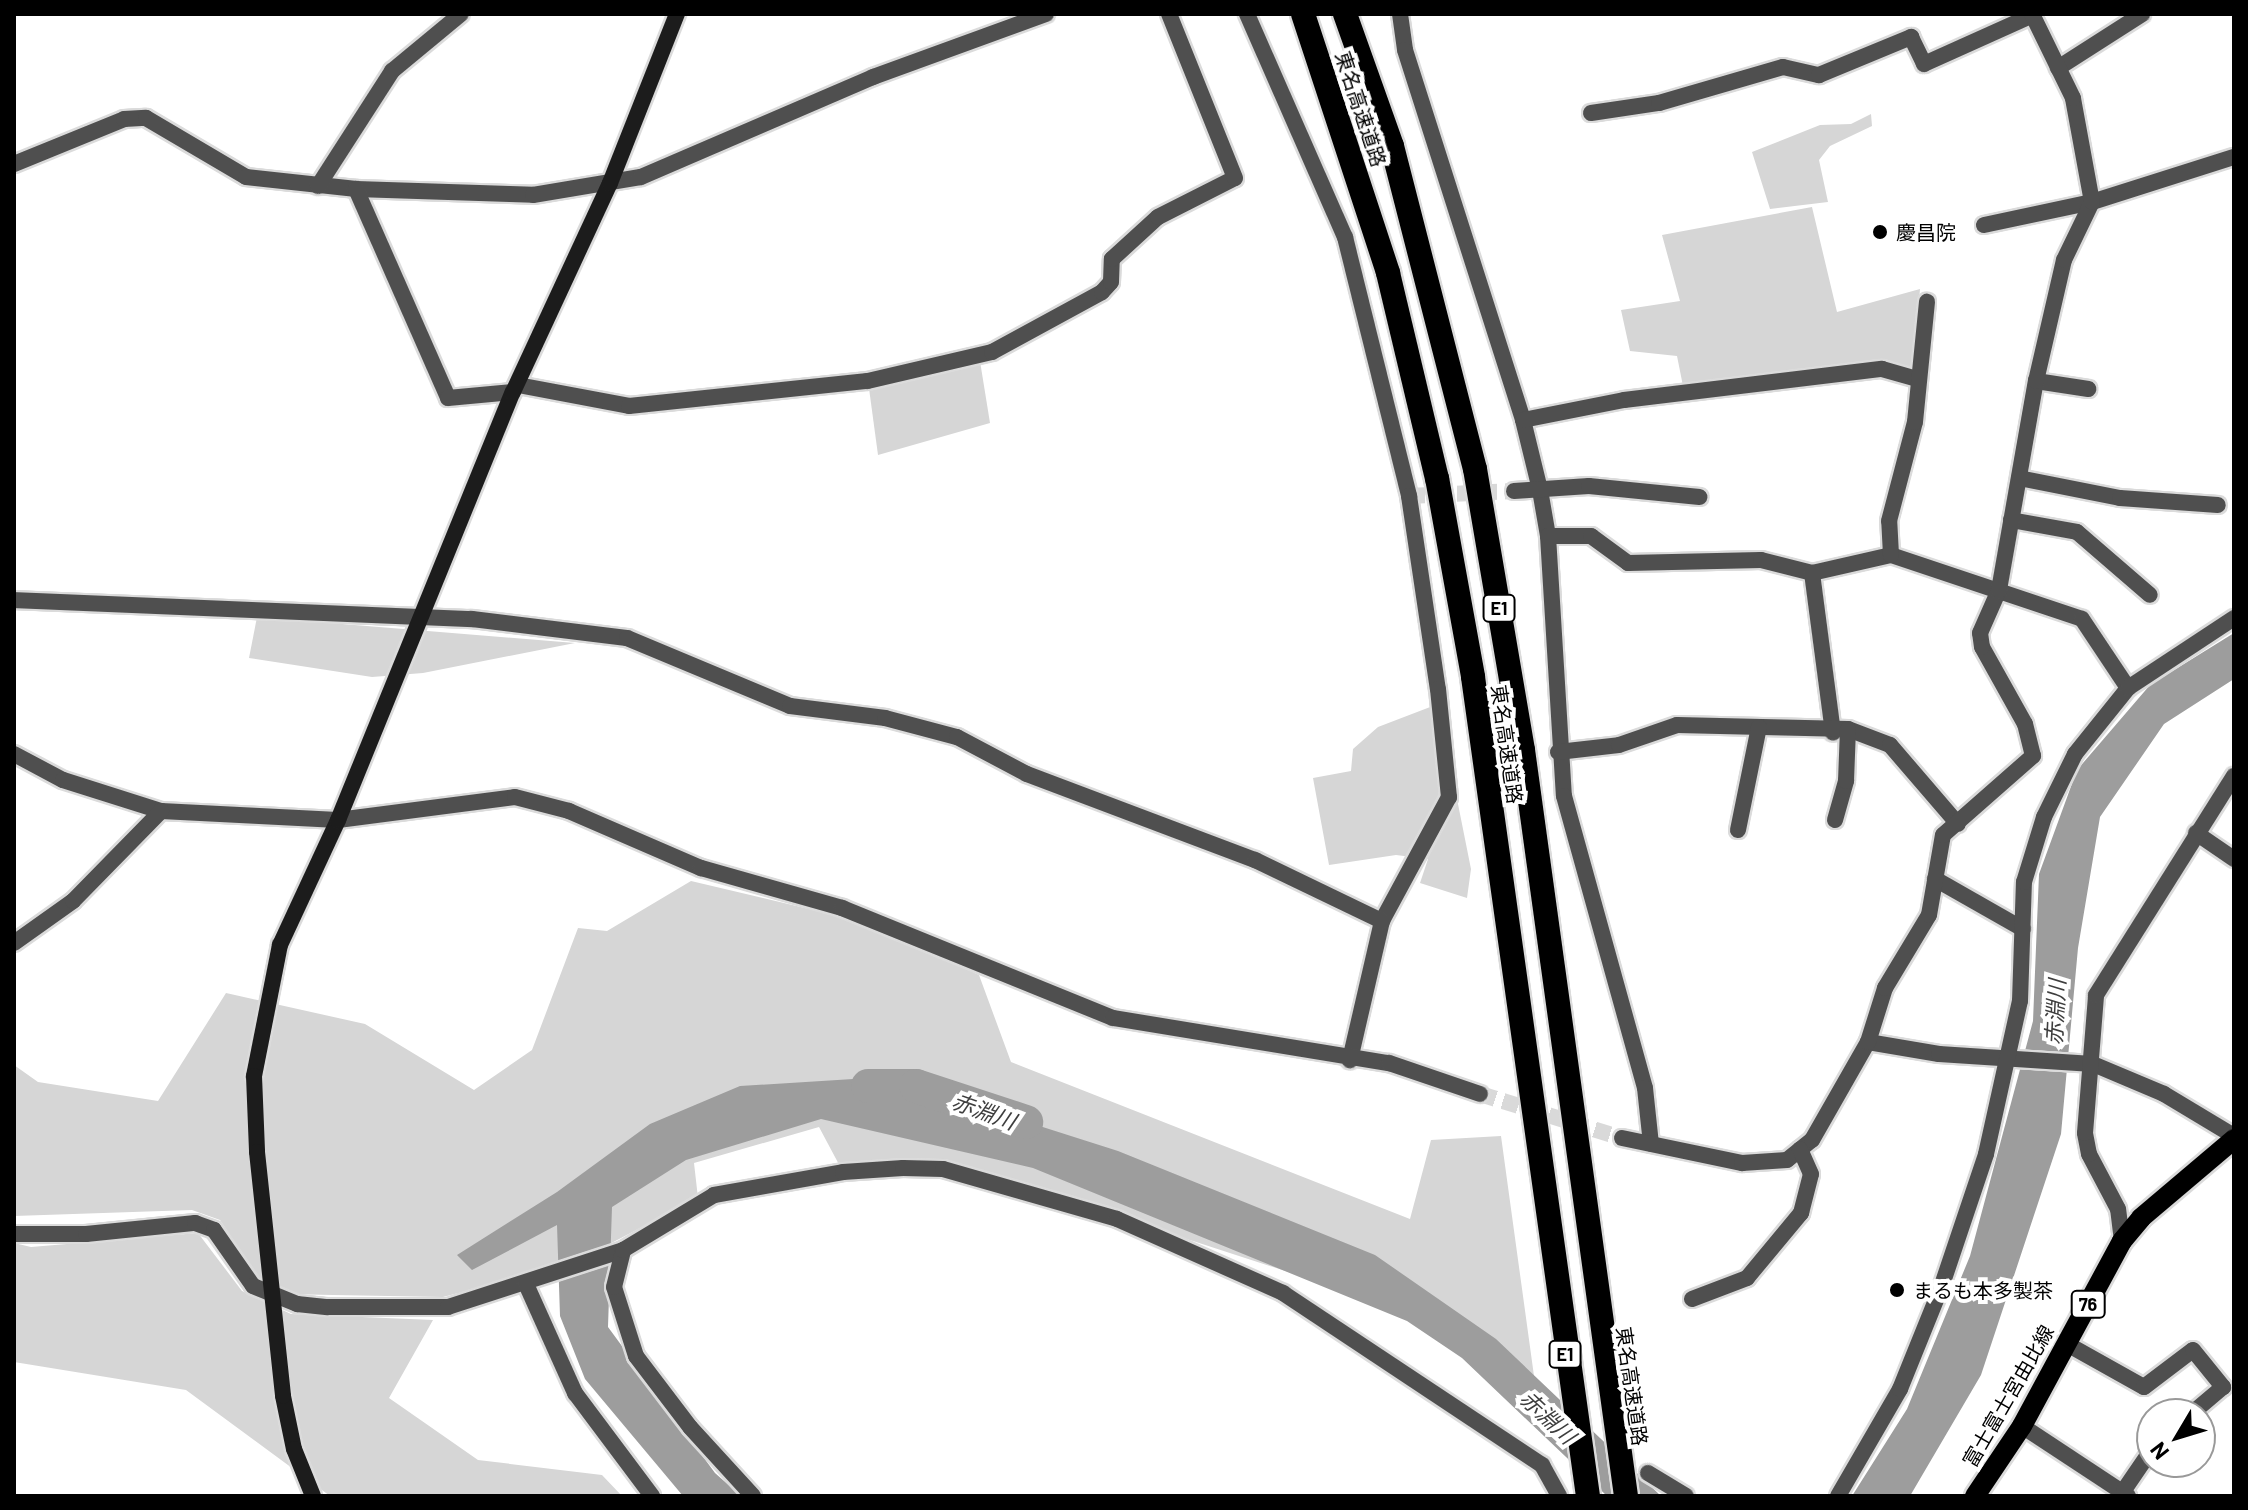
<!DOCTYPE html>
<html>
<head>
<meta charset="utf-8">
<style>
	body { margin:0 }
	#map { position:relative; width:2248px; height:1510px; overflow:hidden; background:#fff; font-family:Barlow,"Noto Sans JP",sans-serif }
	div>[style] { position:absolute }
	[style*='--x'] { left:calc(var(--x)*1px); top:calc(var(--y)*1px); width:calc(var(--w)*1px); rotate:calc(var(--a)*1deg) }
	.green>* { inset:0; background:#d6d6d6 }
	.water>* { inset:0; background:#9d9d9d }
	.river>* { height:34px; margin:-17px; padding:0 17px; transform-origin:17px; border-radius:17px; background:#9d9d9d }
	.street-tunnel>* { height:16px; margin-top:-8px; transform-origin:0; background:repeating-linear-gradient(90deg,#d9d9d9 0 16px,transparent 0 24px) }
	.roads { filter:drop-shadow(2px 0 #dbdbdb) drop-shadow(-2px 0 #dbdbdb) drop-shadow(0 2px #dbdbdb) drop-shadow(0 -2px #dbdbdb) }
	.street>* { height:16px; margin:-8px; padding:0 8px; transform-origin:8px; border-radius:8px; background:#4f4f4f }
	.secondary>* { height:16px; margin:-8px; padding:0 8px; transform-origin:8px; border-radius:8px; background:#1c1c1c }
	.primary>* { height:20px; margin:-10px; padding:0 10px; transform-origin:10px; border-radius:10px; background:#000 }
	.highway>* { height:24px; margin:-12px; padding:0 12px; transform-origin:12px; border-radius:12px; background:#000 }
	.secondary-bridge>* { height:16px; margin:-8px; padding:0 8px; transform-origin:8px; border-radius:8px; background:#1c1c1c }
	.dots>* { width:22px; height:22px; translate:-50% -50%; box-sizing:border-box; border:4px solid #fff; border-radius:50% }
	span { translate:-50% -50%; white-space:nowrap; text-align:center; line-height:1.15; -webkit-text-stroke:8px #fff; paint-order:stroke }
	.shield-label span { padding:2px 6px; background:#fff; border:2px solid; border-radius:6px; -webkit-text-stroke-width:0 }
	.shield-label { font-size:18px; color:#000; font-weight:700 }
	.street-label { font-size:20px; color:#000 }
	.poi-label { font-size:20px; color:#000 }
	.left { translate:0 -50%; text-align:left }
	.water-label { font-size:22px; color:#3e3e3e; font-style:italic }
	.frame { position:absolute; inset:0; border:16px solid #000; pointer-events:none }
	.north { position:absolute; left:2136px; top:1398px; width:80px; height:80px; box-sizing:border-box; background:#fff; border:2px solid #999; border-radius:50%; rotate:232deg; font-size:22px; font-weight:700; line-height:32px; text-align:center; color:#000 }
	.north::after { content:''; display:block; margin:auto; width:28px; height:36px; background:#000; clip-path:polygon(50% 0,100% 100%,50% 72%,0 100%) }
</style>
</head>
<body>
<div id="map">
	<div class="green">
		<i style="clip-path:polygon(1871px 114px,1872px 126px,1830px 146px,1819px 160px,1828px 202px,1770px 209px,1752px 152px,1820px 125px,1851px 124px)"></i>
		<i style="clip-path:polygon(1812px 207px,1837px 312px,1920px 289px,1913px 372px,1683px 386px,1677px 356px,1630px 351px,1621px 310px,1680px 301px,1662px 235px)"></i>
		<i style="clip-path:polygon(979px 355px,990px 423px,878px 455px,868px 381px)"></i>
		<i style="clip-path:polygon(257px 617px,575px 643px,423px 673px,372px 677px,249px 658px)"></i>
		<i style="clip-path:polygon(1438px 704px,1471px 869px,1467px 898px,1420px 883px,1428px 859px,1396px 855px,1329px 865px,1313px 778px,1351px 771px,1353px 749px,1378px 727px)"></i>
		<i style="clip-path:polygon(691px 881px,872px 924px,979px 975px,1011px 1062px,1410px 1219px,1431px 1140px,1501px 1136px,1534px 1376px,1458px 1327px,1193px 1241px,943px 1169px,843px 1172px,819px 1127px,694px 1163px,698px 1198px,571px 1264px,443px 1297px,279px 1294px,260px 1281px,220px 1220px,192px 1210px,14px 1216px,14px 1065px,38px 1082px,158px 1101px,226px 993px,365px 1024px,474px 1090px,532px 1050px,578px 928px,607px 931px)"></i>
		<i style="clip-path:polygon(198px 1233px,242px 1291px,291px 1314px,433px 1320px,389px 1398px,478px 1460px,602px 1475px,622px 1496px,330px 1496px,186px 1390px,14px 1362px,14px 1243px,31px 1247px)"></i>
	</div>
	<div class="water">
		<i style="clip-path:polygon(2234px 633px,2234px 679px,2164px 724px,2100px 817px,2078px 948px,2061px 1134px,1981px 1375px,1910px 1496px,1852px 1496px,1907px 1409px,1970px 1256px,2033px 1021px,2039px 874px,2077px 770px,2150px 685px)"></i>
		<i style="clip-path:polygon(885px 1077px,1118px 1151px,1375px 1255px,1496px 1339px,1661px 1496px,1607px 1496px,1462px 1358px,1407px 1321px,1033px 1168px,821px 1119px,686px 1160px,612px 1207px,608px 1327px,715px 1473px,741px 1496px,683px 1496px,585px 1379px,560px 1316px,557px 1225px,472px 1270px,457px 1255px,557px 1192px,650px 1124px,740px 1086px)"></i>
	</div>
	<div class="river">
		<i style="--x:868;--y:1086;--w:48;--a:0"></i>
		<i style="--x:916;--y:1086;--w:116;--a:18.1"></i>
	</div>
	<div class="street-tunnel">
		<i style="--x:1409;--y:496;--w:105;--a:-2.7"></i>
		<i style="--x:1480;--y:1094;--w:149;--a:17.2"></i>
	</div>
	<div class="roads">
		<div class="street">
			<i style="--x:1247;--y:14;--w:244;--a:66.3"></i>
			<i style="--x:1345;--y:237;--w:267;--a:76.1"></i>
			<i style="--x:1409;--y:496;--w:195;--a:81.5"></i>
			<i style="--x:1438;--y:689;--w:109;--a:84.2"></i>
			<i style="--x:1449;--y:797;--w:141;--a:118.4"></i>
			<i style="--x:1382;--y:921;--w:143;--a:103"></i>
			<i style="--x:1400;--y:14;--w:36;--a:82"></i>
			<i style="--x:1405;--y:50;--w:388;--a:72.3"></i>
			<i style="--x:1523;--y:420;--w:72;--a:76.3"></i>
			<i style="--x:1540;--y:490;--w:47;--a:80.1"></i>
			<i style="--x:1548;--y:536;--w:260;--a:86.5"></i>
			<i style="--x:1564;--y:796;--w:303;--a:74.5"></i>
			<i style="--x:1645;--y:1088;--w:56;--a:83.9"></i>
			<i style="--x:2058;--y:68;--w:100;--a:-32.7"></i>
			<i style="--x:1591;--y:113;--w:69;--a:-8.4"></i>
			<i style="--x:1659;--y:103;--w:129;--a:-16.2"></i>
			<i style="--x:1783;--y:67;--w:37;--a:13"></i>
			<i style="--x:1819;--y:75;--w:100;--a:-22.4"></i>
			<i style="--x:1911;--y:37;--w:30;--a:64"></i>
			<i style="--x:1924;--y:64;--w:120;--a:-24.2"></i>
			<i style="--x:14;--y:164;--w:119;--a:-22.2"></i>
			<i style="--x:124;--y:119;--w:22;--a:-3"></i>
			<i style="--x:146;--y:118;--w:116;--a:30.5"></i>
			<i style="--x:246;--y:177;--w:111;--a:6.2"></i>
			<i style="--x:356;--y:189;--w:177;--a:1.9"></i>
			<i style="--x:533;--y:195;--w:109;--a:-9.5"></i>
			<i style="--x:641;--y:177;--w:253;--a:-23.3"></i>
			<i style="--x:873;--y:77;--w:184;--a:-20"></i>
			<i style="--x:318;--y:186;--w:137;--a:-57.2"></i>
			<i style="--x:392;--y:71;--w:89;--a:-39.6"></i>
			<i style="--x:356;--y:189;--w:228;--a:66.2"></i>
			<i style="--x:448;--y:398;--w:65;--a:-5.3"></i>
			<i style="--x:1984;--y:225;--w:110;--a:-12"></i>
			<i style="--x:2092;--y:202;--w:149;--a:-17.6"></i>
			<i style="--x:2036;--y:381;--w:53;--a:8.7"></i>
			<i style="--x:518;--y:385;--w:113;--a:10.7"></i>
			<i style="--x:629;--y:406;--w:240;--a:-6"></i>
			<i style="--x:868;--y:381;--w:127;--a:-13.2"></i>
			<i style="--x:992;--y:352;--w:125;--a:-28.6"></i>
			<i style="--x:1102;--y:292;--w:13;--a:-48"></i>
			<i style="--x:1111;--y:282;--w:23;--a:-88"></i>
			<i style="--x:1112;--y:259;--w:62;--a:-42.4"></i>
			<i style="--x:1158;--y:217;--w:86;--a:-26.9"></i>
			<i style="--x:1235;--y:178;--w:177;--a:-111.9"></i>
			<i style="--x:1523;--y:420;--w:103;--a:-11.2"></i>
			<i style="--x:1624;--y:400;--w:260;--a:-6.9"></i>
			<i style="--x:1882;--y:369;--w:36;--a:16"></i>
			<i style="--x:2019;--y:478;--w:103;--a:11.2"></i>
			<i style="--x:2120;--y:498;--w:98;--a:4.1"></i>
			<i style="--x:1514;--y:491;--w:75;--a:-3.8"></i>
			<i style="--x:1589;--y:486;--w:111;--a:5.7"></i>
			<i style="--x:2011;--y:520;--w:67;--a:10.3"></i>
			<i style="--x:2077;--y:532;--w:96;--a:40.8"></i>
			<i style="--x:1548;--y:536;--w:43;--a:0"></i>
			<i style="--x:1591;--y:536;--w:46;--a:36.1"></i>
			<i style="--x:1628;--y:563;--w:133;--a:-1.3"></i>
			<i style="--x:1761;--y:560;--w:53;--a:14.3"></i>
			<i style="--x:1812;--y:573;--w:81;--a:-12.8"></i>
			<i style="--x:1891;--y:555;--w:201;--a:18.5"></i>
			<i style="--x:2082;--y:619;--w:83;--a:56.3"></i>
			<i style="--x:1891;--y:555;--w:34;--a:-93"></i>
			<i style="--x:1889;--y:521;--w:102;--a:-75.3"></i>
			<i style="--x:1915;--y:422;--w:121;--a:-84.3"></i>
			<i style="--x:1812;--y:573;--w:161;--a:82.5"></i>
			<i style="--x:14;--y:600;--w:458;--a:2.4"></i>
			<i style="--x:472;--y:619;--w:156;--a:7"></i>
			<i style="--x:627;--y:638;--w:177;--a:22.6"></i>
			<i style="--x:790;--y:706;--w:96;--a:7.2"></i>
			<i style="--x:885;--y:718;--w:74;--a:14.8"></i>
			<i style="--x:957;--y:737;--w:79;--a:27.9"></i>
			<i style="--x:1027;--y:774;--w:244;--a:20.7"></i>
			<i style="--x:1255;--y:860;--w:141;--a:25.7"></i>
			<i style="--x:1558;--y:752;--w:61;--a:-6.5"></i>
			<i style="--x:1619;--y:745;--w:61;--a:-19"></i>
			<i style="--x:1677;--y:725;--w:171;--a:1.3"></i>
			<i style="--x:1848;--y:729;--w:45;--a:20.9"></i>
			<i style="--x:1890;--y:745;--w:104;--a:49.3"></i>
			<i style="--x:14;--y:754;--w:55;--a:28"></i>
			<i style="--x:63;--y:780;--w:103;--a:17.6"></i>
			<i style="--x:161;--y:811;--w:177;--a:2.9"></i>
			<i style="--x:338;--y:820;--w:178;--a:-7.4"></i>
			<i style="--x:515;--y:797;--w:56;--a:14.5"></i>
			<i style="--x:569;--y:811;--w:144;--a:23.4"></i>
			<i style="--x:701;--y:868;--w:147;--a:15.8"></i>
			<i style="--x:842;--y:908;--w:292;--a:22.1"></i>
			<i style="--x:1113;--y:1018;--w:280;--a:9.3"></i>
			<i style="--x:1389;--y:1063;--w:96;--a:18.8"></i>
			<i style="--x:1835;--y:820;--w:41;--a:-74.2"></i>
			<i style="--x:1846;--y:781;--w:52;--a:-87.8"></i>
			<i style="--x:1738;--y:830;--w:105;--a:-78.5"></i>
			<i style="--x:2196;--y:833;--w:46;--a:34.4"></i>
			<i style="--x:1935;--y:879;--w:101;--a:29.6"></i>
			<i style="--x:14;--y:943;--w:72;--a:-35.4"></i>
			<i style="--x:73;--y:901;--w:126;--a:-45.6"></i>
			<i style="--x:1868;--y:1042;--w:72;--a:9.6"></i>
			<i style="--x:1939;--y:1054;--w:154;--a:3.7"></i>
			<i style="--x:2093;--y:1064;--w:77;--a:22.9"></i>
			<i style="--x:2164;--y:1094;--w:82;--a:31"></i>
			<i style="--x:1622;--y:1138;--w:123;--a:11.8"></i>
			<i style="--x:1742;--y:1163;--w:45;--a:-3.8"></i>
			<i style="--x:1787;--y:1160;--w:32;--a:-39"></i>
			<i style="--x:1812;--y:1140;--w:113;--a:-60.3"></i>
			<i style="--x:1868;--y:1042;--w:57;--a:-72.5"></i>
			<i style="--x:1885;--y:988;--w:85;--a:-58.9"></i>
			<i style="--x:1929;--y:915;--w:81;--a:-80.1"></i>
			<i style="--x:1943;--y:835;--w:120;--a:-41.3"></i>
			<i style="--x:2033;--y:756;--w:33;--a:-104"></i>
			<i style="--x:2025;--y:724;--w:88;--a:-119.2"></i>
			<i style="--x:1982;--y:647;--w:14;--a:-98"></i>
			<i style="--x:1980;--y:633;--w:47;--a:-66.2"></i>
			<i style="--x:1999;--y:590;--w:212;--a:-80"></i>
			<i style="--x:2036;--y:381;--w:124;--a:-77"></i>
			<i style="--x:2064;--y:260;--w:64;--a:-64.2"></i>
			<i style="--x:2092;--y:202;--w:106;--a:-100.4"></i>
			<i style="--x:2073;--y:98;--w:93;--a:-116"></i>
			<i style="--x:14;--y:1234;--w:72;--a:0"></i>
			<i style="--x:86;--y:1234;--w:110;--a:-5.8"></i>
			<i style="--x:195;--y:1223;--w:20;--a:20"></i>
			<i style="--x:214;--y:1230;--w:68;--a:55.1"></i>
			<i style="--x:253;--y:1286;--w:48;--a:22.2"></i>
			<i style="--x:297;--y:1304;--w:31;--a:6"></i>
			<i style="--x:328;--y:1307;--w:120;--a:0"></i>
			<i style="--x:448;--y:1307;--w:184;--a:-18"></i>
			<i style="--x:2122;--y:1241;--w:32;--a:-97"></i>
			<i style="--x:2118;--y:1209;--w:62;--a:-117.8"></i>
			<i style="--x:2089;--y:1154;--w:21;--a:-101"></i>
			<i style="--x:2085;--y:1133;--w:138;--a:-85.4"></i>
			<i style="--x:2096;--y:995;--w:259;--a:-57.8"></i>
			<i style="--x:526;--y:1284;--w:120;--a:65.8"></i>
			<i style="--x:575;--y:1393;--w:129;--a:53.2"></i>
			<i style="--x:1692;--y:1299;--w:59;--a:-20.9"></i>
			<i style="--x:1747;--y:1278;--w:85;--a:-50.3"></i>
			<i style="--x:1801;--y:1213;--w:40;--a:-75.6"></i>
			<i style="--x:1811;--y:1174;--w:27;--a:-114"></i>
			<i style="--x:2067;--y:1344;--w:88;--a:29.2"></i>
			<i style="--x:2144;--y:1387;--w:61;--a:-37.1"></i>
			<i style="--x:2193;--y:1350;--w:48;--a:51"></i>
			<i style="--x:2223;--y:1387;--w:42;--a:139.8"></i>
			<i style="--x:2022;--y:1426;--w:127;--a:33.4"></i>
			<i style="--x:1648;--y:1473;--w:44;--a:31.2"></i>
			<i style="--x:2124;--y:1490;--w:50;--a:-55.7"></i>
			<i style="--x:753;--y:1496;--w:93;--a:-132.4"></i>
			<i style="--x:690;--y:1427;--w:89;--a:-127.3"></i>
			<i style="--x:636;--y:1356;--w:72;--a:-107.7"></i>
			<i style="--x:614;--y:1287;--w:38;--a:-76"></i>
			<i style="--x:623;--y:1250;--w:106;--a:-31.1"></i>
			<i style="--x:714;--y:1195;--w:131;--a:-10.1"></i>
			<i style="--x:843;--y:1172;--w:60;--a:-3.8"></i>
			<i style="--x:903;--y:1168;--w:40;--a:1.4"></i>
			<i style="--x:943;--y:1169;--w:181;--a:16"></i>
			<i style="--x:1117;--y:1219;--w:182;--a:24"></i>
			<i style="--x:1283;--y:1293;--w:311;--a:33.6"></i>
			<i style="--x:1542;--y:1465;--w:35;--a:61"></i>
			<i style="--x:1838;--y:1496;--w:124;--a:-59.9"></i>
			<i style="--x:1900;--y:1389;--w:112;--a:-68"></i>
			<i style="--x:1942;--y:1285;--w:138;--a:-71.4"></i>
			<i style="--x:1986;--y:1154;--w:157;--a:-77.5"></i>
			<i style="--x:2020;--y:1001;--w:119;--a:-88.1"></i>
			<i style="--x:2024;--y:882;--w:68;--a:-72.9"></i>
			<i style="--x:2044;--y:817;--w:70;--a:-63.8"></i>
			<i style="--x:2075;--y:754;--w:85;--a:-51.2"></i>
			<i style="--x:2128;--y:688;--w:127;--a:-33.4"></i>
		</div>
		<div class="secondary">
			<i style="--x:254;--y:1076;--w:134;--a:-78.8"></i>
			<i style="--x:280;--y:945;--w:138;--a:-65.1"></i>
			<i style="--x:338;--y:820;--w:462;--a:-67.8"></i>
			<i style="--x:513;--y:392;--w:230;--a:-65.1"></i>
			<i style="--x:610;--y:183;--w:182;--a:-68.4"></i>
			<i style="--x:283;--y:1396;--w:54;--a:78.3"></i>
			<i style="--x:294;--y:1449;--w:51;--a:68"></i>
		</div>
		<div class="primary">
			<i style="--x:1975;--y:1496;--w:84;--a:-56.1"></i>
			<i style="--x:2022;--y:1426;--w:210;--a:-61.6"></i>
			<i style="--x:2122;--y:1241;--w:30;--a:-50"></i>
			<i style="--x:2141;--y:1218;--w:122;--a:-40.3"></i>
		</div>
		<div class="highway">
			<i style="--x:1303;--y:14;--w:273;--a:71.8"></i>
			<i style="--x:1388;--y:273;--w:211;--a:76.6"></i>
			<i style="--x:1437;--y:478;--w:202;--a:79.7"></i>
			<i style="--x:1473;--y:677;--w:827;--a:82.01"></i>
			<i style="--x:1345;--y:14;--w:140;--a:70.4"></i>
			<i style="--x:1392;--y:146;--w:333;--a:75.6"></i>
			<i style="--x:1475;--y:469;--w:285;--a:80.3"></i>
			<i style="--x:1523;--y:750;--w:753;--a:82.14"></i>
		</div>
	</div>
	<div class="secondary-bridge">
		<i style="--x:254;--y:1076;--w:76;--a:87.7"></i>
		<i style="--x:257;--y:1152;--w:245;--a:83.9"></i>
	</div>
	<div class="dots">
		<i style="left:1880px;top:232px;background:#000"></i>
		<i style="left:1897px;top:1290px;background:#000"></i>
	</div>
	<div class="shield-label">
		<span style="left:1499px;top:608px">E1</span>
		<span style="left:2088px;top:1304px">76</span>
		<span style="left:1565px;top:1354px">E1</span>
	</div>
	<div class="street-label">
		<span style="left:1361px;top:109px;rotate:72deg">東名高速道路</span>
		<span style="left:1507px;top:744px;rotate:82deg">東名高速道路</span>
		<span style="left:1632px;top:1386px;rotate:82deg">東名高速道路</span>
		<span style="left:2008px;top:1396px;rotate:-60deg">富士富士宮由比線</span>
	</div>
	<div class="poi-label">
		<span class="left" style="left:1896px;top:232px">慶昌院</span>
		<span class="left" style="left:1913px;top:1290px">まるも本多製茶</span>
	</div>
	<div class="water-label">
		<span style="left:2055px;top:1012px;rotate:-87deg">赤淵川</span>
		<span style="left:984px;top:1111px;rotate:20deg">赤淵川</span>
		<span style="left:1548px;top:1417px;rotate:43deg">赤淵川</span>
	</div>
	<div class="frame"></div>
	<div class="north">N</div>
</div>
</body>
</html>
